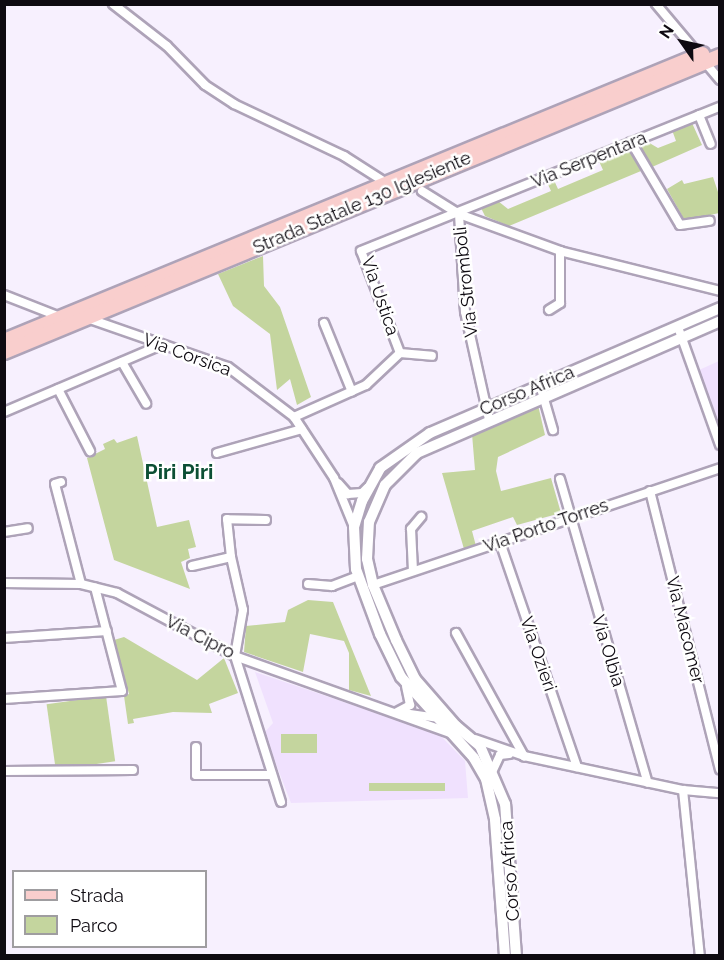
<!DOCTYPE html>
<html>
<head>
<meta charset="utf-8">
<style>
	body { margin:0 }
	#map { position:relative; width:724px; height:960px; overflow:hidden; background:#f7f0fe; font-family:Raleway,sans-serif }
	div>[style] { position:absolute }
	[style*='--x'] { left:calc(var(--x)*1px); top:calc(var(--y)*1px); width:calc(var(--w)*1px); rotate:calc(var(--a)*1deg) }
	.built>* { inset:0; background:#f0e1fe }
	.green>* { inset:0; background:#c4d59e; transform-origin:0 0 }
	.roads { filter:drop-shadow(2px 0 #aea3b8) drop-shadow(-2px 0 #aea3b8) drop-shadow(0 2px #aea3b8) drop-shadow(0 -2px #aea3b8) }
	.minor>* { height:8px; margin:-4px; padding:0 4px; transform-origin:4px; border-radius:4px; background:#fff }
	.tertiary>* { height:10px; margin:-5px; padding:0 5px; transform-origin:5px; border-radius:5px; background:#fff }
	.primary>* { height:14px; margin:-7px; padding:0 7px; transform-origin:7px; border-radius:7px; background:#f9cecd }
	span { translate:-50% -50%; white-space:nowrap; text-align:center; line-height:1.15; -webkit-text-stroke:5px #fff; paint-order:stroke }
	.street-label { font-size:18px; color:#0e0a11 }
	.quarter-label { font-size:21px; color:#0c4f34; font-weight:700 }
	.frame { position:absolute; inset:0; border:6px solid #0e0a11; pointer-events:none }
	.legend { position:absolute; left:12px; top:870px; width:195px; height:78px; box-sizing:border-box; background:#fff; border:2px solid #9f9da0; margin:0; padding:8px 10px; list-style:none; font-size:18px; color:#0e0a11 }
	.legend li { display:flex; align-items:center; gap:12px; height:30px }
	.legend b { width:30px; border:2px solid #9f9da0 }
	.north { position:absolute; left:652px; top:12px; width:60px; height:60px; -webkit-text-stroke:4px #fff; paint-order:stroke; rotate:304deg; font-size:16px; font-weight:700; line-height:24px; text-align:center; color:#0e0a11 }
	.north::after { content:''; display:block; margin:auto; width:21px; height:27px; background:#0e0a11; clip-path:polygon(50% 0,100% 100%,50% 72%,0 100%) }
</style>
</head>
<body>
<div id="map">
	<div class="built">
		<i style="clip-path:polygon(719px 361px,719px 431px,699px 370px)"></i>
		<i style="clip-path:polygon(255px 672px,439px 734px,465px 761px,468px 798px,291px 803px,264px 733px,273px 723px)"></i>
	</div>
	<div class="green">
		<i style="clip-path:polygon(692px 123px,702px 145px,652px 167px,639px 144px,646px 141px,658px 148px,676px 141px,672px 130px)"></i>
		<i style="clip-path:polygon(628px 147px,641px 171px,509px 226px,485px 216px,481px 208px,498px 201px,508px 209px,551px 191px,546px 180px,553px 178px,558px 189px,603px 170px,598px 159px)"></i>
		<i style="clip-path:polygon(713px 177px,719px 195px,719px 213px,685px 221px,667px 189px,682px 180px,684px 184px)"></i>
		<i style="clip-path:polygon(263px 256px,264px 286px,280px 307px,311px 397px,297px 405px,290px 379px,277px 390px,270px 334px,233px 306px,218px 274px)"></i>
		<i style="clip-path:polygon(538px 405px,545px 435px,498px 457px,496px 471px,501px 491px,551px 478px,561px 513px,517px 525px,513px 517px,472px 531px,476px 546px,464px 549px,442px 473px,475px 470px,472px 434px)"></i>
		<i style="clip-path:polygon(137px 436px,157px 527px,189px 520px,196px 547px,188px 549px,190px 558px,181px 562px,190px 589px,114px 560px,87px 458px,105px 449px,103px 444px,114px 439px,117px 443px)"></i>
		<i style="clip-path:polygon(308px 600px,333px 602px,371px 696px,349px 690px,349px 653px,344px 641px,310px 634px,303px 672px,244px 652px,246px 626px,285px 622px,288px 610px)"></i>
		<i style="clip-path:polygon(124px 637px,197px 680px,224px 658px,238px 693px,209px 704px,212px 713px,173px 712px,133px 719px,134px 723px,128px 724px,124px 696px,129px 694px,114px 640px)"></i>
		<i style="left:106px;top:696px;width:66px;height:60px;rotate:82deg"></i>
		<i style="left:317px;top:734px;width:19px;height:36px;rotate:90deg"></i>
		<i style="left:369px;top:783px;width:76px;height:8px"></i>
	</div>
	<div class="roads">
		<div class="minor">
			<i style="--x:113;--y:4;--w:68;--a:37.9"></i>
			<i style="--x:167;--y:46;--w:54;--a:45.7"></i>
			<i style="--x:205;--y:85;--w:35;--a:33"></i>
			<i style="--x:234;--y:104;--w:122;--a:25.3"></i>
			<i style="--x:344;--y:156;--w:49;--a:32.4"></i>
			<i style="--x:656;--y:4;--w:99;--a:49.9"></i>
			<i style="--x:699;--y:115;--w:31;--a:68"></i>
			<i style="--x:631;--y:142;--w:96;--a:59.4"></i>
			<i style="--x:680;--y:225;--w:30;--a:-8"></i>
			<i style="--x:422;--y:191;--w:44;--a:31.9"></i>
			<i style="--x:459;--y:214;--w:108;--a:20.1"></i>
			<i style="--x:560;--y:251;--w:165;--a:14"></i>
			<i style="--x:459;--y:214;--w:98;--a:86.5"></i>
			<i style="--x:465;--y:312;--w:110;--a:77.4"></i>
			<i style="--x:4;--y:295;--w:60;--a:21.4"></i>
			<i style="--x:549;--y:310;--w:13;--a:-32"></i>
			<i style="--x:560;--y:303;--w:52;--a:-90"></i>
			<i style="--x:87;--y:318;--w:149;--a:19.2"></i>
			<i style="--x:228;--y:367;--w:83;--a:37.1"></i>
			<i style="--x:294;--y:417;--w:73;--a:56.7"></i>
			<i style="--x:334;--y:478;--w:53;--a:67.8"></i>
			<i style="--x:324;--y:323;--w:74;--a:67.9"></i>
			<i style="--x:678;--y:327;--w:125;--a:70.4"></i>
			<i style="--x:400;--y:353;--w:32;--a:5"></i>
			<i style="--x:122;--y:362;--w:48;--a:59.7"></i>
			<i style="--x:540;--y:385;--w:47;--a:73.9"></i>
			<i style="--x:58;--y:389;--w:70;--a:62.7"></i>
			<i style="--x:4;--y:412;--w:168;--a:-23.1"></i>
			<i style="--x:294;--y:417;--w:79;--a:-24"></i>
			<i style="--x:366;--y:385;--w:47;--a:-43.3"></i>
			<i style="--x:400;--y:353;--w:109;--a:-110.9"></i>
			<i style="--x:361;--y:251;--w:387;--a:-21.9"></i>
			<i style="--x:217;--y:453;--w:88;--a:-15.8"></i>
			<i style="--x:560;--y:479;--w:316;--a:73.9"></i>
			<i style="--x:61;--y:482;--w:6;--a:162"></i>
			<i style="--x:55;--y:484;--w:103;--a:75.4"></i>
			<i style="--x:338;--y:483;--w:15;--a:48"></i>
			<i style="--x:348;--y:494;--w:14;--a:-4"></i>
			<i style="--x:362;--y:493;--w:7;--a:-45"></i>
			<i style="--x:650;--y:491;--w:287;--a:75.9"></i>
			<i style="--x:266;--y:520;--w:39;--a:-179"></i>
			<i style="--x:227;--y:519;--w:38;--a:84"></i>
			<i style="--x:231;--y:557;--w:54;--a:77.2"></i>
			<i style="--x:243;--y:610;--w:47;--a:99.9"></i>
			<i style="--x:235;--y:656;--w:153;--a:72.5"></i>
			<i style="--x:4;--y:532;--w:24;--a:-9"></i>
			<i style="--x:500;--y:542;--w:238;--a:71.1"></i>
			<i style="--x:192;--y:566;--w:40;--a:-13"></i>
			<i style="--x:413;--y:571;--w:42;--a:-92.7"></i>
			<i style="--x:411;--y:529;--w:16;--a:-50"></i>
			<i style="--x:4;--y:583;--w:77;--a:0.7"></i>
			<i style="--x:81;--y:584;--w:37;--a:14"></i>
			<i style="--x:117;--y:593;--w:134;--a:28.1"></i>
			<i style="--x:235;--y:656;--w:228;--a:19.7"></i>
			<i style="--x:308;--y:584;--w:24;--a:5"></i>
			<i style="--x:332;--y:586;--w:28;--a:-21"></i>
			<i style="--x:373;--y:585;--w:366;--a:-18.6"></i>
			<i style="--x:456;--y:633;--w:141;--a:61.1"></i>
			<i style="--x:4;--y:638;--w:103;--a:-3.9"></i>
			<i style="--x:4;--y:699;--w:118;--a:-3.9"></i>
			<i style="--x:122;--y:691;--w:107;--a:-104.6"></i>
			<i style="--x:397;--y:712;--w:15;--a:-28"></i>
			<i style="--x:410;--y:705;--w:19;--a:-102"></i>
			<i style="--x:403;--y:713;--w:35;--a:8"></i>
			<i style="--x:475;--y:739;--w:52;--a:19.1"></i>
			<i style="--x:524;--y:756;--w:163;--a:12.1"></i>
			<i style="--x:683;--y:790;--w:37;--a:5"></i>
			<i style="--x:196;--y:747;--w:28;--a:90"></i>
			<i style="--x:196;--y:775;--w:76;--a:0"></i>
			<i style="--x:493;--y:770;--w:17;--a:-65"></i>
			<i style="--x:500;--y:755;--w:9;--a:-6"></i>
			<i style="--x:4;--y:771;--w:129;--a:-0.4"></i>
			<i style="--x:683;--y:790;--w:167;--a:84.2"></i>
		</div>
		<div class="tertiary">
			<i style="--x:505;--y:956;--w:137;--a:-94.2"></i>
			<i style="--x:495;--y:819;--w:41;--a:-102.7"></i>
			<i style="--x:486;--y:779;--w:24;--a:-120"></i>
			<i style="--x:474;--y:758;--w:109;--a:-132"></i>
			<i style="--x:401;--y:677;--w:48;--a:-116"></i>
			<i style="--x:380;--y:634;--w:69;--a:-110.3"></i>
			<i style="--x:356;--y:569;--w:42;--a:-92.7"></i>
			<i style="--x:354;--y:527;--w:27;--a:-73"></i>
			<i style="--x:362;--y:501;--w:38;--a:-61"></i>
			<i style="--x:380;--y:468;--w:61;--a:-35"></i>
			<i style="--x:430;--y:433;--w:316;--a:-23.3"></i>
			<i style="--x:516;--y:956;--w:152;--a:-94.1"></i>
			<i style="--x:505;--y:804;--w:63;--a:-113.3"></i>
			<i style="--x:480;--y:746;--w:31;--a:-140"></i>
			<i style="--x:456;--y:726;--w:62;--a:-131.1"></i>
			<i style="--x:415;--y:679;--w:43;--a:-116"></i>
			<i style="--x:396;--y:640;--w:60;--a:-112.7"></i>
			<i style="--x:373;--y:585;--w:27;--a:-103"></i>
			<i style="--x:367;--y:559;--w:37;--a:-87"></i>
			<i style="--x:369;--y:522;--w:40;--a:-66.6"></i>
			<i style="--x:385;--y:485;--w:45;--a:-45"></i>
			<i style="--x:417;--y:453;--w:331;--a:-23.5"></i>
		</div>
		<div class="primary">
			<i style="--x:4;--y:341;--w:755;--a:-22.35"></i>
			<i style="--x:4;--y:352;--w:775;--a:-22.46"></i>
		</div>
	</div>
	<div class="street-label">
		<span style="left:589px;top:160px;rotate:-22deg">Via Serpentara</span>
		<span style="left:362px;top:203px;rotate:-23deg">Strada Statale 130 Iglesiente</span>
		<span style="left:466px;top:282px;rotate:-96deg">Via Stromboli</span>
		<span style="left:380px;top:296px;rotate:71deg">Via Ustica</span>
		<span style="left:187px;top:355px;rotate:20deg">Via Corsica</span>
		<span style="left:527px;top:391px;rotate:-23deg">Corso Africa</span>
		<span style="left:546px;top:526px;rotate:-19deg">Via Porto Torres</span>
		<span style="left:685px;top:630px;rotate:76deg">Via Macomer</span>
		<span style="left:200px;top:637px;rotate:27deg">Via Cipro</span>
		<span style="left:608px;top:651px;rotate:73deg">Via Olbia</span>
		<span style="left:538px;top:654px;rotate:71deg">Via Ozieri</span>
		<span style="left:510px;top:871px;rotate:-94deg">Corso Africa</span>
	</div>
	<div class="quarter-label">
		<span style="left:179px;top:472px">Piri Piri</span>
	</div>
	<div class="frame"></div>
	<ul class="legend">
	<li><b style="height:8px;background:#f9cecd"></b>Strada</li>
	<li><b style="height:16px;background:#c4d59e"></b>Parco</li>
	</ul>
	<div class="north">N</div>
</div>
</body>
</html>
